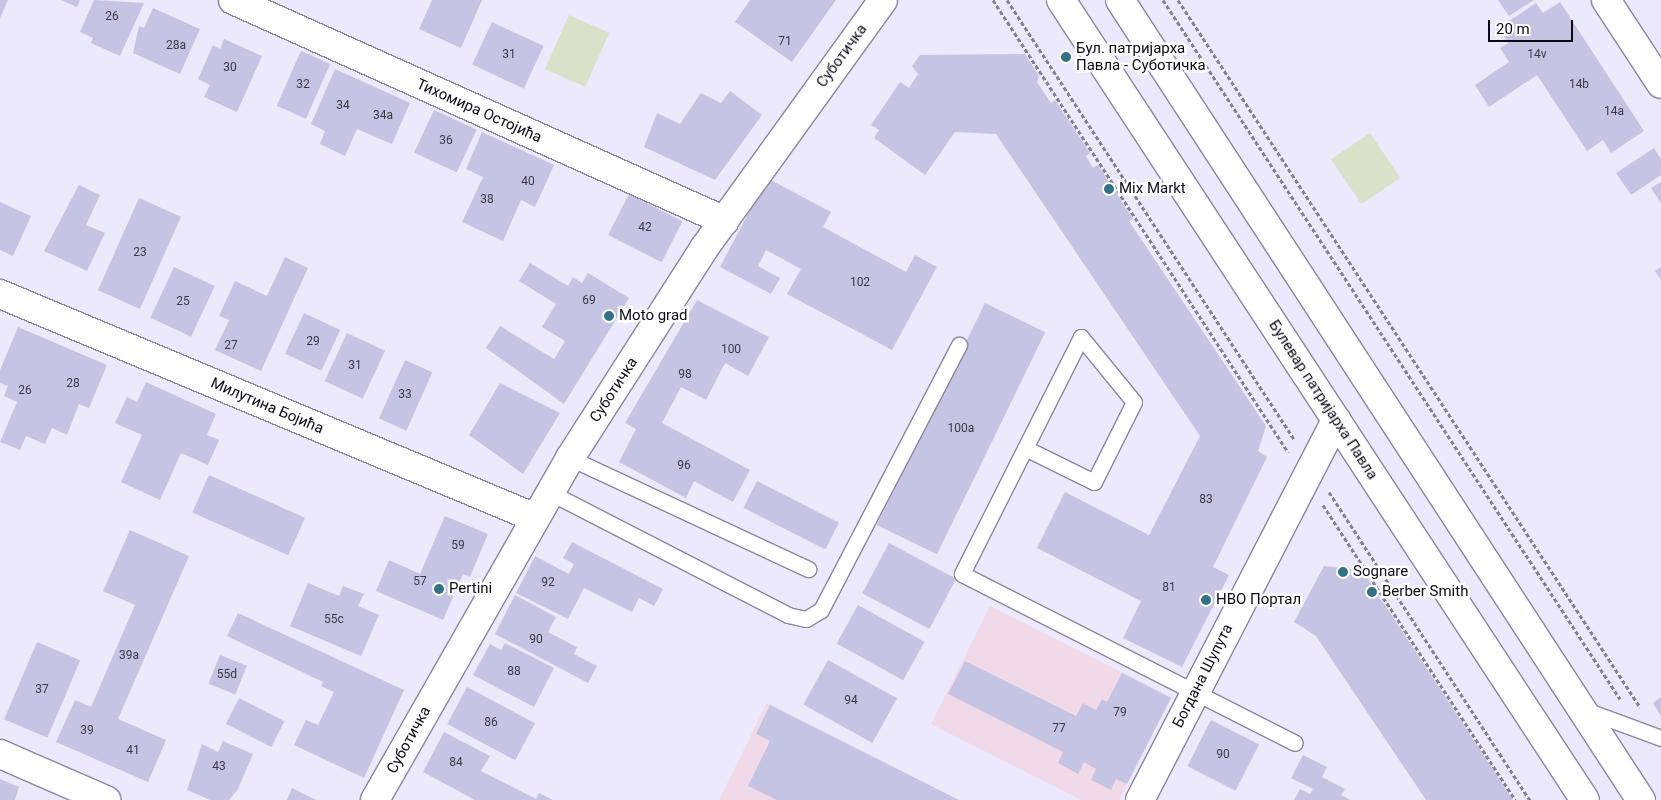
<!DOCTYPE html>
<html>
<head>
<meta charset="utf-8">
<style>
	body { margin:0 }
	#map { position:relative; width:1661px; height:800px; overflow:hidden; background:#ebe9fb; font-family:Roboto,sans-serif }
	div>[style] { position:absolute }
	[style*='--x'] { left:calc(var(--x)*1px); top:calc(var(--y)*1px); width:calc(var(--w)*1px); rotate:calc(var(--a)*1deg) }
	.commercial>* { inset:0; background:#f0dae8 }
	.green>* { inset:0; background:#d9e1c9; transform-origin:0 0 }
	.building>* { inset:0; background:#c5c5e3; transform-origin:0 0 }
	.path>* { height:3px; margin-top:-1.5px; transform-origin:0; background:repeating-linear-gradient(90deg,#83818f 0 4px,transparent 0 6.5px) }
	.roads { filter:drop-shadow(1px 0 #8a86a2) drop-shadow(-1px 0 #8a86a2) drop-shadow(0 1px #8a86a2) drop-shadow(0 -1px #8a86a2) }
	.service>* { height:15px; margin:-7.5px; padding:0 7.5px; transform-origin:7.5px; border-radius:7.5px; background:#fff }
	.minor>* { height:28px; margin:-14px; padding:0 14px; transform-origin:14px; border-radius:14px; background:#fff }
	.secondary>* { height:28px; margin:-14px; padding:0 14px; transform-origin:14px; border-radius:14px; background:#fff }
	.dots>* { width:14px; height:14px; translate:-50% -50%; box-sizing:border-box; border:2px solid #fff; border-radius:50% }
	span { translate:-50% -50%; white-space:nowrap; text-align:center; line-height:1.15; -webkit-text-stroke:5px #fff; paint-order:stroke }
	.number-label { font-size:12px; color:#3a3947 }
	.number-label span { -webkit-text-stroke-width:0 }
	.poi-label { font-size:15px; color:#0c0a13 }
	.left { translate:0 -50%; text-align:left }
	.street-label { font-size:15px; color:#0c0a13 }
	.scale { position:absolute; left:1488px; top:20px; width:85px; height:22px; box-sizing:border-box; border:2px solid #0c0a13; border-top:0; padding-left:6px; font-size:15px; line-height:18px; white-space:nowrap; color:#0c0a13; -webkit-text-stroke:4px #fff; paint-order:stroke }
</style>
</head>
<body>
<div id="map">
	<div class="commercial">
		<i style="clip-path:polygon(990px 606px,1171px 697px,1119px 800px,1081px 800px,931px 724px)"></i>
		<i style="clip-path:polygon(767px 703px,959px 800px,719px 800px)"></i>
	</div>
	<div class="green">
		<i style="left:569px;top:15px;width:44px;height:59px;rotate:24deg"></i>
		<i style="left:1370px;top:133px;width:54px;height:47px;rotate:56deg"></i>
	</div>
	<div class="building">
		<i style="clip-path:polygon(0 0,8px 0,0 18px)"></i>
		<i style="clip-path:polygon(61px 0,80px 0,77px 7px)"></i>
		<i style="clip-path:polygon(94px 0,144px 3px,120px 56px,91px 43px,93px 38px,80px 32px)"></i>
		<i style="clip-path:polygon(432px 0,482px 0,461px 48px,419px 29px)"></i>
		<i style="clip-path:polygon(750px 0,836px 0,792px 62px,735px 22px)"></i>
		<i style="clip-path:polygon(1498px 0,1534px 0,1509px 16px)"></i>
		<i style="clip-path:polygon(1560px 2px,1644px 131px,1611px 153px,1603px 140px,1587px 151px,1537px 75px,1489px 107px,1475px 85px,1509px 62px,1500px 48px,1508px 43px,1503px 35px,1510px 29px,1506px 23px,1536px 3px,1543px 13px)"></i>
		<i style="clip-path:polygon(153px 8px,200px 29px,180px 74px,133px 53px,139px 26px,144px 28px)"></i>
		<i style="left:492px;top:22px;width:57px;height:47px;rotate:25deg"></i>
		<i style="clip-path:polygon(224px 39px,262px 56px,237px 112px,204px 97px,210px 85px,198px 79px,213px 45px,220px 49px)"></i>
		<i style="left:301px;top:51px;width:32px;height:60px;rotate:24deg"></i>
		<i style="clip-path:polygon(1025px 54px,1039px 76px,1037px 82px,1051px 103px,1055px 100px,1090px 153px,1086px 156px,1093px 168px,1098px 165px,1133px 219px,1129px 221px,1266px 426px,1258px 451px,1267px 457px,1213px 567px,1229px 575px,1182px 667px,1123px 638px,1141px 601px,1037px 548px,1065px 492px,1149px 535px,1200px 436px,996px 134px,955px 132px,925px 175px,874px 138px,879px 130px,871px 125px,900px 82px,909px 88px,918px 74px,912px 66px,920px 55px)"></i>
		<i style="clip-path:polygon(335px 69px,410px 103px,392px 144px,357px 129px,345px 156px,320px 144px,325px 131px,311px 124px)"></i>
		<i style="clip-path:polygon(730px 91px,762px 115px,715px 180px,644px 147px,657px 113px,680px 124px,701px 93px,721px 103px)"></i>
		<i style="left:434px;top:110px;width:47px;height:47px;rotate:25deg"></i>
		<i style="clip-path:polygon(482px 132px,554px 165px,535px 207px,521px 200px,503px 241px,462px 222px,483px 177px,466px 169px)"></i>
		<i style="clip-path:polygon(1654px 148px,1661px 159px,1661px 175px,1631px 195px,1616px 173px)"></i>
		<i style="clip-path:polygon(767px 178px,831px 212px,823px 227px,906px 272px,915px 255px,937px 267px,892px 350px,787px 294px,801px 269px,766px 250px,758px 266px,780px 278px,771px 294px,720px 267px)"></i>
		<i style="clip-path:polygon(1661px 182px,1661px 203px,1651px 188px)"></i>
		<i style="clip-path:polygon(79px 185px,100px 195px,86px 225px,105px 233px,87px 271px,44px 251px)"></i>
		<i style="left:629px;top:194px;width:60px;height:46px;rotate:27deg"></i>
		<i style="left:139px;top:198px;width:46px;height:101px;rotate:24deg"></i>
		<i style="clip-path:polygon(0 202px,31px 216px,13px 256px,0 250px)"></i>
		<i style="clip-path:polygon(285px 257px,308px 268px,261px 371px,215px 350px,229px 320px,219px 316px,235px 281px,267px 296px)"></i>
		<i style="clip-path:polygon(530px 263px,568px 286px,573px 277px,582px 283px,588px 273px,629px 298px,564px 404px,486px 348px,500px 326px,554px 359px,565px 341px,542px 327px,556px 304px,519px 281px)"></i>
		<i style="left:174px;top:267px;width:45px;height:56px;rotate:25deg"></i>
		<i style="clip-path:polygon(1661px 267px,1661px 280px,1655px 271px)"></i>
		<i style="clip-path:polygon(697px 300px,769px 337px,748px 376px,725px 363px,706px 400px,681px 387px,662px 423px,750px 470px,733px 502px,694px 481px,686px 498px,619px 462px,636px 429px,625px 423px)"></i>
		<i style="left:985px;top:303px;width:67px;height:247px;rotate:26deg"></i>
		<i style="left:304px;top:313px;width:40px;height:45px;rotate:25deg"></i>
		<i style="clip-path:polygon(18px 327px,107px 365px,89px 408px,79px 404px,67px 435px,52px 428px,45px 444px,26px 436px,20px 450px,0 442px,17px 402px,4px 396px,8px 386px,0 383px,0 370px)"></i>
		<i style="left:347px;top:333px;width:42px;height:53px;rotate:25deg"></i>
		<i style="left:405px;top:360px;width:30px;height:64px;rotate:24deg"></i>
		<i style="clip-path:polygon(146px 382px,216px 414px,207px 435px,219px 440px,208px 465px,181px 453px,160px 500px,121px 482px,142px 435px,115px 423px,127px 397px,137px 402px)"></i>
		<i style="clip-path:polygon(500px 383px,560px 413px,523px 474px,469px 435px)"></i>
		<i style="left:209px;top:475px;width:105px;height:41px;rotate:24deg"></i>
		<i style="left:757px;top:481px;width:92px;height:30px;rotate:27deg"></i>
		<i style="clip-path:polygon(445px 516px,488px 534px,470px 577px,463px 574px,443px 620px,376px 591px,389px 560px,420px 574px)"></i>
		<i style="clip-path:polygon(130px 530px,189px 556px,118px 719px,166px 740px,148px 782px,56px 742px,75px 700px,91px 707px,135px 605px,103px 591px)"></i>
		<i style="clip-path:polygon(572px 542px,663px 589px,654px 606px,639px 598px,632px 612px,584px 588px,568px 619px,516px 593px,535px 556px,569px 574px,574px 564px,563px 558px)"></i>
		<i style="left:889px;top:543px;width:76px;height:57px;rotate:28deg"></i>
		<i style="clip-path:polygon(1324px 566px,1362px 570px,1513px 800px,1426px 800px,1316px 636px,1294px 622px)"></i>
		<i style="clip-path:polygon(308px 583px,339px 596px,343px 586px,364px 594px,358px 606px,379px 615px,361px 656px,290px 626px)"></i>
		<i style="clip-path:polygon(515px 595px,556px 617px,548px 632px,577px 647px,574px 654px,597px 666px,588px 683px,495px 634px)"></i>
		<i style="left:858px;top:605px;width:76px;height:44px;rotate:29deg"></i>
		<i style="clip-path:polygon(238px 613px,404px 690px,364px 778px,294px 745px,306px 720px,318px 725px,334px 692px,321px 686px,323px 682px,227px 636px)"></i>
		<i style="left:37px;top:642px;width:47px;height:84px;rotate:23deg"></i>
		<i style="clip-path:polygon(505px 643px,554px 668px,534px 707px,473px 675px,490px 644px,501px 650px)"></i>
		<i style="left:220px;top:655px;width:29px;height:31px;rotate:22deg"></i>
		<i style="left:828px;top:660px;width:79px;height:51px;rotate:29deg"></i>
		<i style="clip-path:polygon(965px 661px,1076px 716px,1083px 703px,1096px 710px,1102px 699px,1107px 702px,1122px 673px,1171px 698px,1127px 784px,1116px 779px,1111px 790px,1091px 780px,1096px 769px,1084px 762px,1078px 774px,1058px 763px,1063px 752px,948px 694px)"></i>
		<i style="left:467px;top:687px;width:77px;height:42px;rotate:28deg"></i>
		<i style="clip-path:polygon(1661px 697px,1661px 716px,1653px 703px)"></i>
		<i style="left:239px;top:698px;width:51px;height:29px;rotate:27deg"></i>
		<i style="clip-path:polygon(770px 705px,959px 800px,777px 800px,748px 786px,770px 741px,756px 734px)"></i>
		<i style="left:1211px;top:720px;width:54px;height:52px;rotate:27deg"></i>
		<i style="clip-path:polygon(444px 732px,490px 756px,481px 771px,536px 799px,539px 793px,553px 800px,475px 800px,423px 772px)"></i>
		<i style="clip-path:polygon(223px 741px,253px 754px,238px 789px,229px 800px,210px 800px,187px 790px,202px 744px,218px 752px)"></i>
		<i style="clip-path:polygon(1303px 755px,1327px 767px,1322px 777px,1345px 789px,1341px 795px,1350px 800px,1294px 800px,1300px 789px,1310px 794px,1313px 789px,1291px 778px)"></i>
		<i style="clip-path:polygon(0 779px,19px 787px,15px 800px,0 800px)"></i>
		<i style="clip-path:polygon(292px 788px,316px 800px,287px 800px)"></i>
	</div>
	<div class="path">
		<i style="--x:993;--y:0;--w:540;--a:56.87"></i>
		<i style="--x:1007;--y:0;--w:524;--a:56.83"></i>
		<i style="--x:1163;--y:0;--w:835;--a:56.82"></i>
		<i style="--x:1178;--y:0;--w:845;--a:56.84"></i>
		<i style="--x:1329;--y:492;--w:368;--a:56.9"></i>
		<i style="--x:1323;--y:505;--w:352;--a:56.9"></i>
	</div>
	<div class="roads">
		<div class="service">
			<i style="--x:1025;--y:448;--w:77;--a:26.2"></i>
			<i style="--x:1094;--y:482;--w:89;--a:-63.4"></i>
			<i style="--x:1134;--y:402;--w:84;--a:-129.2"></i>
			<i style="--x:1081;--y:337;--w:265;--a:116.7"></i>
			<i style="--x:962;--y:574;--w:373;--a:26.9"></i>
			<i style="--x:570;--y:458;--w:263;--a:25"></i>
			<i style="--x:549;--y:492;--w:269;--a:27.2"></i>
			<i style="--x:788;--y:615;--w:18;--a:13"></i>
			<i style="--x:806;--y:619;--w:17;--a:-31"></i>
			<i style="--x:821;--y:610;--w:299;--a:-62.5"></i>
			<i style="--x:1585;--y:710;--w:81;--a:20.2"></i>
		</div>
		<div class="minor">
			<i style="--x:233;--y:0;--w:539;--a:24.19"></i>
			<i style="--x:1606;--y:0;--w:100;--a:56.8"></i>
			<i style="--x:0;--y:294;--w:578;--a:22.7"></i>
			<i style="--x:0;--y:754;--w:116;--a:23.5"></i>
			<i style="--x:375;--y:800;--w:394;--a:-60.3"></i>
			<i style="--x:570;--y:458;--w:250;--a:-57.4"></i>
			<i style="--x:705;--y:247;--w:304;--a:-54.2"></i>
			<i style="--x:1140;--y:800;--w:428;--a:-62.7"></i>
		</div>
		<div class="secondary">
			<i style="--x:1061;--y:0;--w:956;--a:56.78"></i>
			<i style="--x:1120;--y:0;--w:955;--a:56.93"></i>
		</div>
	</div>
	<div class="dots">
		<i style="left:1066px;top:57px;background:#327186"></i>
		<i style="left:1109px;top:189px;background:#327186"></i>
		<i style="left:609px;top:316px;background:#327186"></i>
		<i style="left:1343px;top:572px;background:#327186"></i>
		<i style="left:439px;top:589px;background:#327186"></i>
		<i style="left:1372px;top:592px;background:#327186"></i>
		<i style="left:1206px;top:600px;background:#327186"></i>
	</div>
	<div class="number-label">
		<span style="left:112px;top:17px">26</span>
		<span style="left:785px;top:42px">71</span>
		<span style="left:176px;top:46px">28a</span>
		<span style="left:509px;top:55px">31</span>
		<span style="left:1537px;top:55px">14v</span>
		<span style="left:230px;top:68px">30</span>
		<span style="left:303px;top:85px">32</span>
		<span style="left:1579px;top:85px">14b</span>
		<span style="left:343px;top:106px">34</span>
		<span style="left:1614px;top:112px">14a</span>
		<span style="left:383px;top:116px">34a</span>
		<span style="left:446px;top:141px">36</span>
		<span style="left:528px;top:182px">40</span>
		<span style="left:487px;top:200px">38</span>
		<span style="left:645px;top:228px">42</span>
		<span style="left:140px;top:253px">23</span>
		<span style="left:860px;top:283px">102</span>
		<span style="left:589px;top:301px">69</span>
		<span style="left:183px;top:302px">25</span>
		<span style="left:313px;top:342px">29</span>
		<span style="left:231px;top:346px">27</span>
		<span style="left:731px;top:350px">100</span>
		<span style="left:355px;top:366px">31</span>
		<span style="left:685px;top:375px">98</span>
		<span style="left:73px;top:384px">28</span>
		<span style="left:25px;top:391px">26</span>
		<span style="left:405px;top:395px">33</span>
		<span style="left:961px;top:429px">100a</span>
		<span style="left:684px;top:466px">96</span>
		<span style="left:1206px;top:500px">83</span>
		<span style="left:458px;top:546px">59</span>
		<span style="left:420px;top:582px">57</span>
		<span style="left:548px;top:583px">92</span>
		<span style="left:1169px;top:588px">81</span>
		<span style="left:334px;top:620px">55c</span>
		<span style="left:536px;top:640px">90</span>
		<span style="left:129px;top:656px">39a</span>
		<span style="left:514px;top:672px">88</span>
		<span style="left:227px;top:675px">55d</span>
		<span style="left:42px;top:690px">37</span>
		<span style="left:851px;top:701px">94</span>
		<span style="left:1120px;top:713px">79</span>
		<span style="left:491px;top:723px">86</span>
		<span style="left:1059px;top:729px">77</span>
		<span style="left:87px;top:731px">39</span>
		<span style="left:133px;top:751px">41</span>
		<span style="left:1223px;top:755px">90</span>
		<span style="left:456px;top:763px">84</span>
		<span style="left:219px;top:767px">43</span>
	</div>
	<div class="poi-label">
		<span class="left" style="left:1076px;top:57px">Бул. патријарха<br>Павла - Суботичка</span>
		<span class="left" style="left:1119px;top:189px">Mix Markt</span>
		<span class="left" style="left:619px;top:316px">Moto grad</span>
		<span class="left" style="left:1353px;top:572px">Sognare</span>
		<span class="left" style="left:449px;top:589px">Pertini</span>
		<span class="left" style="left:1382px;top:592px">Berber Smith</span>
		<span class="left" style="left:1216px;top:600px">НВО Портал</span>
	</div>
	<div class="street-label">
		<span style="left:842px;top:56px;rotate:-54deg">Суботичка</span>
		<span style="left:479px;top:111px;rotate:24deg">Тихомира Остојића</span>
		<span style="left:614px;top:390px;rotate:-57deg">Суботичка</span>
		<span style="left:1323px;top:400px;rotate:57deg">Булевар патријарха Павла</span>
		<span style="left:267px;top:406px;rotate:23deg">Милутина Бојића</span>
		<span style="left:1203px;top:676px;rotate:-63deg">Богдана Шупута</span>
		<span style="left:409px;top:740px;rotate:-61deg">Суботичка</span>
	</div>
	<div class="scale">20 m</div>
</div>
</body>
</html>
